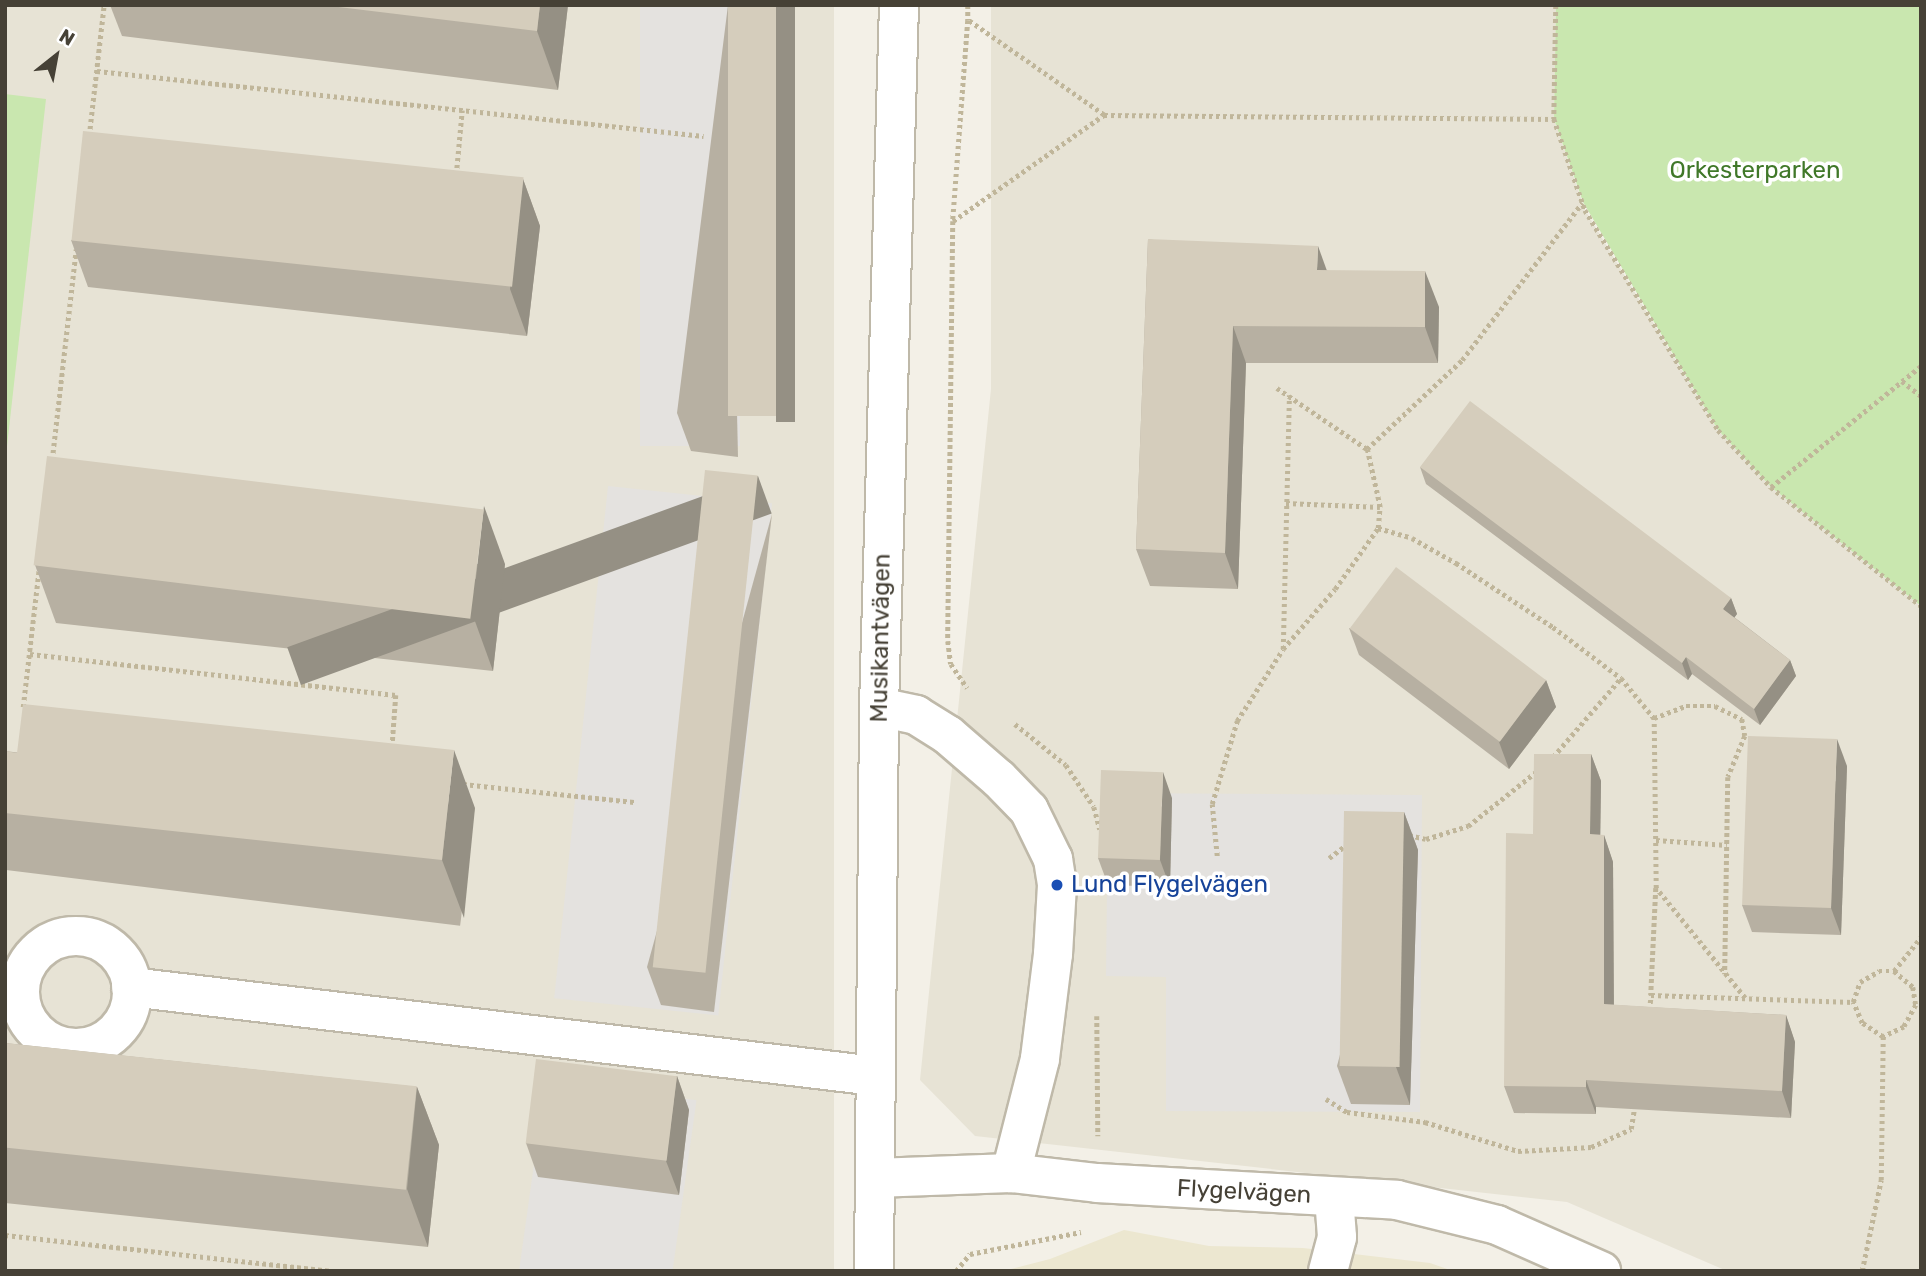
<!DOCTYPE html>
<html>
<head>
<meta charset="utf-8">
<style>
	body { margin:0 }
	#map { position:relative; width:1926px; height:1276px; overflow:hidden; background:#f3f0e7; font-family:Rubik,sans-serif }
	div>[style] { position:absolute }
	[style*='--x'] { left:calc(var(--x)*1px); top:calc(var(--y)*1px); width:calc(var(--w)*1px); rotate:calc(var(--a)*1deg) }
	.residential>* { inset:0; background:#e7e3d5; transform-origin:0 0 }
	.education>* { inset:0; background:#ece7d0 }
	.green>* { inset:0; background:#c9e7af }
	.parking>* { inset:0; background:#e4e2df; transform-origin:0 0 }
	.path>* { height:4.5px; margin-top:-2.25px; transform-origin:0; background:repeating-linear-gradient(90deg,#c0b69a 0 3.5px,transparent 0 7px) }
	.roads { filter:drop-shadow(2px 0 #bfb9a9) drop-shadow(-2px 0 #bfb9a9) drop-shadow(0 2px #bfb9a9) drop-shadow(0 -2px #bfb9a9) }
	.minor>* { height:38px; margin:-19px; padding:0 19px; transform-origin:19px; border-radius:19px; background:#fff }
	.minor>.ring { margin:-19px; padding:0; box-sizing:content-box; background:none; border:38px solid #fff; border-radius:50% }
	.wall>* { inset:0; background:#b7b0a2; transform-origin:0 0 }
	.shaded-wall>* { inset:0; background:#959084; transform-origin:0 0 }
	.building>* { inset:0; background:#d5cdbc; transform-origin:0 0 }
	.dots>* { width:19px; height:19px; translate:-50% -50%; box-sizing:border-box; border:4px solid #fff; border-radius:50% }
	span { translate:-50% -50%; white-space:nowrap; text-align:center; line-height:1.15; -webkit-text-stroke:7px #fff; paint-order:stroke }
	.park-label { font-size:24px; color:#407829 }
	.street-label { font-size:24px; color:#464136 }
	.transit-label { font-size:24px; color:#164399 }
	.left { translate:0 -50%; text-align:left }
	.frame { position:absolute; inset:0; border:7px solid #464136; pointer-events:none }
	.north { position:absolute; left:21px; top:21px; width:70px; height:70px; -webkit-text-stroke:5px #fff; paint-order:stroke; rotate:31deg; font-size:19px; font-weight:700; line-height:28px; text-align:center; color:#464136 }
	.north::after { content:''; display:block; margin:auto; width:24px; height:32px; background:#464136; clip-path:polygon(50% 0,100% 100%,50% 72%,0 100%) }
</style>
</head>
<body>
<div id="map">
	<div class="residential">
		<i style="left:5px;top:5px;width:829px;height:1266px"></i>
		<i style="clip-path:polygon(991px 5px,1556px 5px,1554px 119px,1585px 210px,1718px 430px,1771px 487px,1921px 606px,1921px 1271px,1727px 1271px,1567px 1202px,975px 1136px,920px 1080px,991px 389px)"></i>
	</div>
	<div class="education">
		<i style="clip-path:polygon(1124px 1230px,1209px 1246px,1303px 1248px,1430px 1263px,1453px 1271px,1003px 1271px,1050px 1259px)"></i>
	</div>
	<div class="green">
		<i style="clip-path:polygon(1556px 5px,1921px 5px,1921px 606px,1771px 487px,1718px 430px,1583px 202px,1554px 119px)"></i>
		<i style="clip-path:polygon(5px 94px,46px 99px,5px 464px)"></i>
	</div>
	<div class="parking">
		<i style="left:640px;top:5px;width:100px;height:441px"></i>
		<i style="left:608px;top:486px;width:165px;height:515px;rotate:6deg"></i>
		<i style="clip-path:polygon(1108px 793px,1422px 795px,1420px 1112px,1166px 1111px,1166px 977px,1106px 976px)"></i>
		<i style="left:546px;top:1079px;width:152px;height:193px;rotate:8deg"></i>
	</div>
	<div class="path">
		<i style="--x:968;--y:5;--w:15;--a:90"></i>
		<i style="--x:1556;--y:5;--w:114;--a:91"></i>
		<i style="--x:1554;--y:119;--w:96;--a:71.2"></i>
		<i style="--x:1585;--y:210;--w:257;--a:58.8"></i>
		<i style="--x:1718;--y:430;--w:78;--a:47.1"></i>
		<i style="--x:1771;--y:487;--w:191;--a:38.4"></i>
		<i style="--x:97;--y:71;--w:610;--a:6.11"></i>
		<i style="--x:1104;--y:115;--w:166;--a:-145.1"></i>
		<i style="--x:968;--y:20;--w:202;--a:94.3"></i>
		<i style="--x:953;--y:221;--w:184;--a:-35.1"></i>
		<i style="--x:1104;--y:115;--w:450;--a:0.5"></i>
		<i style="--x:89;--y:136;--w:132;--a:-83.5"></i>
		<i style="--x:456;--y:175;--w:65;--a:-84.7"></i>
		<i style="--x:953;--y:221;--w:420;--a:90.7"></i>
		<i style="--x:948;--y:641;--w:23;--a:83"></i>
		<i style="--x:951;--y:664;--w:29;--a:56"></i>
		<i style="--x:1902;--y:381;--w:24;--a:38"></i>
		<i style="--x:1277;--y:388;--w:109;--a:34.1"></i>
		<i style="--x:1367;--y:449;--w:130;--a:-43.1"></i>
		<i style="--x:1462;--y:360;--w:198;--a:-52.6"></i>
		<i style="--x:52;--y:460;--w:212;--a:-83.5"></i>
		<i style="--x:1771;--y:487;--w:193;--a:-38.9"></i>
		<i style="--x:1286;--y:503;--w:94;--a:2.4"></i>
		<i style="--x:1378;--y:528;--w:35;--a:16"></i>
		<i style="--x:1412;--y:538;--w:51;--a:29.6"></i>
		<i style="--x:1456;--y:563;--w:116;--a:33.4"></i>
		<i style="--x:1553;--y:627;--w:85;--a:36.9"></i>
		<i style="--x:1621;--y:678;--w:52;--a:50.5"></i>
		<i style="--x:1283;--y:649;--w:254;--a:-88.6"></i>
		<i style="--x:30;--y:654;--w:368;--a:6.4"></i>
		<i style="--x:396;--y:695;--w:54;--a:94.2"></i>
		<i style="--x:23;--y:707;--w:139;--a:-83.4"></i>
		<i style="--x:1015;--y:724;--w:65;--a:38.8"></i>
		<i style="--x:1066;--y:765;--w:50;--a:56.3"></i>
		<i style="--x:1094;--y:807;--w:23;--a:75"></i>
		<i style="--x:1553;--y:757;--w:104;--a:-49.3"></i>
		<i style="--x:463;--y:784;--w:172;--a:6"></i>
		<i style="--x:1409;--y:835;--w:17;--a:13"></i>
		<i style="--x:1426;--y:839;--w:44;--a:-17.2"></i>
		<i style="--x:1468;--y:826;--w:87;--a:-38.5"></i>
		<i style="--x:1656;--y:840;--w:71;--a:4"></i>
		<i style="--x:1217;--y:856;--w:52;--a:-95.5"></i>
		<i style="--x:1212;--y:804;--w:87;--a:-73.2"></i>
		<i style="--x:1237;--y:721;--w:85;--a:-57.4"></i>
		<i style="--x:1283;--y:649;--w:79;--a:-49.1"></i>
		<i style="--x:1335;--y:589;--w:75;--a:-54.8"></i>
		<i style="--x:1378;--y:528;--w:21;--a:-85"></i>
		<i style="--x:1380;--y:507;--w:59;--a:-102.6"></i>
		<i style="--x:1329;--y:858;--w:21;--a:-37"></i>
		<i style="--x:1656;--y:888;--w:170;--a:-90.7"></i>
		<i style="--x:1654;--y:718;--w:34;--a:-21"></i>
		<i style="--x:1686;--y:706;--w:29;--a:0"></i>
		<i style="--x:1715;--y:706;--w:30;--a:26"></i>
		<i style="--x:1742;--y:719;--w:17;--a:80"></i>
		<i style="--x:1745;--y:736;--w:44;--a:112.5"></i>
		<i style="--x:1728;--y:777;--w:197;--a:90.9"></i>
		<i style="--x:1879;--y:971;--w:15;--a:0"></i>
		<i style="--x:1894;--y:971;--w:25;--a:40"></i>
		<i style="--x:1913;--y:987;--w:18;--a:81"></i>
		<i style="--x:1916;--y:1005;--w:25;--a:119"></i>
		<i style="--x:1904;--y:1027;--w:23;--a:155"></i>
		<i style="--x:1883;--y:1037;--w:25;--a:-146"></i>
		<i style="--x:1862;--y:1023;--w:23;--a:-113"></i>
		<i style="--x:1853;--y:1002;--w:21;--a:-71"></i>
		<i style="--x:1860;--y:982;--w:22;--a:-30"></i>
		<i style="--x:1894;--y:971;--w:43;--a:-51.5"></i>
		<i style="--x:1745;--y:998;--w:141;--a:-129"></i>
		<i style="--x:1656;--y:888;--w:107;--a:92.7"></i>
		<i style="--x:1651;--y:995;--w:202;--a:2"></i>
		<i style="--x:5;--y:1005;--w:16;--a:7"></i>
		<i style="--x:1649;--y:1010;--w:15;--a:-82"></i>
		<i style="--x:1097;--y:1016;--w:120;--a:89.5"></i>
		<i style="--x:1326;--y:1099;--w:25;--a:32"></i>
		<i style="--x:1347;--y:1112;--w:79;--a:7.3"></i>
		<i style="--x:1425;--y:1122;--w:97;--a:17.3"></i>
		<i style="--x:1518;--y:1151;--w:73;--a:-3.1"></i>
		<i style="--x:1591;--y:1147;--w:44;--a:-24.2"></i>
		<i style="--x:1631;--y:1129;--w:24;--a:-81"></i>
		<i style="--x:5;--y:1235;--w:329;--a:6.3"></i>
		<i style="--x:956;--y:1271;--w:22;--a:-51"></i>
		<i style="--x:970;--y:1254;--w:113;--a:-11.2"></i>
		<i style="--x:1862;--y:1271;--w:93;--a:-78.2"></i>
		<i style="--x:1881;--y:1180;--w:143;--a:-89.2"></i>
	</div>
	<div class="roads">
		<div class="minor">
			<i style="--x:879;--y:707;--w:38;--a:12"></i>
			<i style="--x:916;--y:715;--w:38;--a:32"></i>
			<i style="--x:948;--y:735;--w:67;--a:40.8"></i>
			<i style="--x:999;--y:779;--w:43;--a:45.9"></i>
			<i style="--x:1029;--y:810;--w:55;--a:63.9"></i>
			<i style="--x:1053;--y:859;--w:26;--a:81"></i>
			<i style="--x:1057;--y:885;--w:69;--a:93.3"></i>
			<i style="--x:1053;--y:954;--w:106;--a:97.1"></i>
			<i style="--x:1040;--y:1059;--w:118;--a:104.3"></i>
			<i class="ring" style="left:20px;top:936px;width:74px;height:74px"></i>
			<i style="--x:131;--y:987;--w:749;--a:6.82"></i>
			<i style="--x:875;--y:1178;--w:136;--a:-2.1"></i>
			<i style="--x:1011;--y:1173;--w:87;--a:6.6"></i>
			<i style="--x:1097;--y:1183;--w:300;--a:3.2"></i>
			<i style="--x:1397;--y:1200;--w:103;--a:14"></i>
			<i style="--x:1497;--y:1225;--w:114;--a:23.9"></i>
			<i style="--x:874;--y:1271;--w:564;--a:-89.49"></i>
			<i style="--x:879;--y:707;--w:702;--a:-88.37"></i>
			<i style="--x:1328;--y:1271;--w:35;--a:-75"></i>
			<i style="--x:1337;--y:1237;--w:40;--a:-94.3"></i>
		</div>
	</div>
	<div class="wall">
		<i style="clip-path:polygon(110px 5px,568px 5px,558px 90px,122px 36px)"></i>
		<i style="clip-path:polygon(728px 5px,738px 457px,691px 451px,677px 413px)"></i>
		<i style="clip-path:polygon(523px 179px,540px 226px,527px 336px,88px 287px,71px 240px)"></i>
		<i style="clip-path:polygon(1148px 239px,1326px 270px,1439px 307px,1438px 363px,1246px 363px,1238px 589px,1150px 586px,1136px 549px)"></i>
		<i style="clip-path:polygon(1420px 467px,1731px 598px,1737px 614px,1734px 617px,1790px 660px,1796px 676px,1760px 725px,1692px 674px,1688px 680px,1426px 484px)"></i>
		<i style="clip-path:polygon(772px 514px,714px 1012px,661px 1005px,647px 967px)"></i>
		<i style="clip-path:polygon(505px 564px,493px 671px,56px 623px,35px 565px)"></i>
		<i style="clip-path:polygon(1349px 628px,1546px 680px,1556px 707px,1509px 769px,1359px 655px)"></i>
		<i style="left:5px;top:751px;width:473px;height:118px;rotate:7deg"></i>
		<i style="clip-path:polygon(1591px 754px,1601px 781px,1600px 835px,1604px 835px,1613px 862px,1614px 1005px,1786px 1015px,1795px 1042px,1791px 1118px,1596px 1107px,1596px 1114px,1514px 1113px,1504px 1086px,1533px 834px)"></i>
		<i style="clip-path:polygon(1847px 766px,1841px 935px,1752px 932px,1742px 905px)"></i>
		<i style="clip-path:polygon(1172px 798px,1170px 887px,1108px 885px,1098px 858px)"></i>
		<i style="clip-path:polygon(1404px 812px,1418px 850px,1410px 1105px,1351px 1104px,1337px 1066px)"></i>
		<i style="clip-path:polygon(5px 1043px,417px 1087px,439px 1145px,428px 1247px,5px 1203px)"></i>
		<i style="clip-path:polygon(677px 1076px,689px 1110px,679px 1195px,538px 1177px,526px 1143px)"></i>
	</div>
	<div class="shaded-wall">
		<i style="clip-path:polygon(540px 5px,568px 5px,558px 90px,537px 31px)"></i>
		<i style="left:776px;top:5px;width:19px;height:417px"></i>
		<i style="clip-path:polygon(523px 179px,540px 226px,527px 336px,510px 289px)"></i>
		<i style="clip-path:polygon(1318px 246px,1331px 282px,1317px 270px)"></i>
		<i style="clip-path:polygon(1425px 271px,1439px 307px,1438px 363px,1425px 327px)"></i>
		<i style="clip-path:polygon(1233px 326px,1246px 363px,1238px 589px,1225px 553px)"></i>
		<i style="left:758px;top:476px;width:40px;height:501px;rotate:70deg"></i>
		<i style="clip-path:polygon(484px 506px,505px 564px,493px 671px,472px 613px)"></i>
		<i style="clip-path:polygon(1731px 598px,1737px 614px,1729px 625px,1723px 609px)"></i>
		<i style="clip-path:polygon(1686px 657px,1692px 674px,1688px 680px,1682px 663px)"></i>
		<i style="clip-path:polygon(1790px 660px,1796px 676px,1760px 725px,1754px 709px)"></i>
		<i style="clip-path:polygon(1546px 680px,1556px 707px,1509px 769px,1499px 742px)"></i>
		<i style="clip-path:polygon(1837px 739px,1847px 766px,1841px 935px,1831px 908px)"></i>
		<i style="clip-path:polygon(454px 750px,475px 808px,464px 918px,442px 860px)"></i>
		<i style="clip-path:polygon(1591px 754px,1601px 781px,1600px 861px,1590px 834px)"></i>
		<i style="clip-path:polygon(1163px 772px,1172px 798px,1170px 887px,1160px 860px)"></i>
		<i style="clip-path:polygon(1404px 812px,1418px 850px,1410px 1105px,1396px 1067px)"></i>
		<i style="clip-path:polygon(1604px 835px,1613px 862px,1614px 1031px,1604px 1004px)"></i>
		<i style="clip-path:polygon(1786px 1015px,1795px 1042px,1791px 1118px,1782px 1091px)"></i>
		<i style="clip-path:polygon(677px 1076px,689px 1110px,679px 1195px,666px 1161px)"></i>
		<i style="clip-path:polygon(1586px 1080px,1596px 1107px,1596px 1114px,1586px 1087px)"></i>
		<i style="clip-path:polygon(417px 1087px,439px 1145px,428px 1247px,407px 1189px)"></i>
	</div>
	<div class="building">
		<i style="clip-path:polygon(322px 5px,540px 5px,537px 31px)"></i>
		<i style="left:728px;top:5px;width:48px;height:411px"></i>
		<i style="left:83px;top:131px;width:443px;height:110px;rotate:6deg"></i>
		<i style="clip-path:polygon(1148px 239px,1318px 246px,1317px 270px,1425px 271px,1425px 327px,1233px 326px,1225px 553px,1136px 549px)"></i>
		<i style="clip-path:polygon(1470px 401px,1731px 598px,1723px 609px,1790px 660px,1754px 709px,1686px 657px,1682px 663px,1420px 467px)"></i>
		<i style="left:47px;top:456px;width:440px;height:110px;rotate:7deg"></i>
		<i style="left:705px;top:470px;width:53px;height:500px;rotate:6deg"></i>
		<i style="left:1396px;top:567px;width:188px;height:77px;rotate:37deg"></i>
		<i style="clip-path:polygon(23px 704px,454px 750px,442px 860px,5px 813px,5px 751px,17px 753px)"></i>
		<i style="left:1748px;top:736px;width:89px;height:169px;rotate:2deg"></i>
		<i style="clip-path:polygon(1534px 754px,1591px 754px,1590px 834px,1604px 835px,1604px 1004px,1786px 1015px,1782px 1091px,1586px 1080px,1586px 1087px,1504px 1086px,1506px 833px,1533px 834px)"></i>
		<i style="left:1101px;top:770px;width:62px;height:88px;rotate:2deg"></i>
		<i style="left:1344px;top:811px;width:60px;height:255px;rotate:1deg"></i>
		<i style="clip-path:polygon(1919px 1014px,1921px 1014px,1921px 1113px)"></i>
		<i style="left:5px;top:1043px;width:414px;height:104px;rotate:6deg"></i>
		<i style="left:536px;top:1059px;width:142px;height:85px;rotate:7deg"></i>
	</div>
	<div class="dots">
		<i style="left:1057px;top:885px;background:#1a4fb4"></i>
	</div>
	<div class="park-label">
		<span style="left:1755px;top:171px">Orkesterparken</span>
	</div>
	<div class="street-label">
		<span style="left:881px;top:638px;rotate:-89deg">Musikantvägen</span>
		<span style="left:1244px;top:1192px;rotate:3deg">Flygelvägen</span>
	</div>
	<div class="transit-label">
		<span class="left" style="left:1071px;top:885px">Lund Flygelvägen</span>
	</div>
	<div class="frame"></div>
	<div class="north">N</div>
</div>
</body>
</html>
